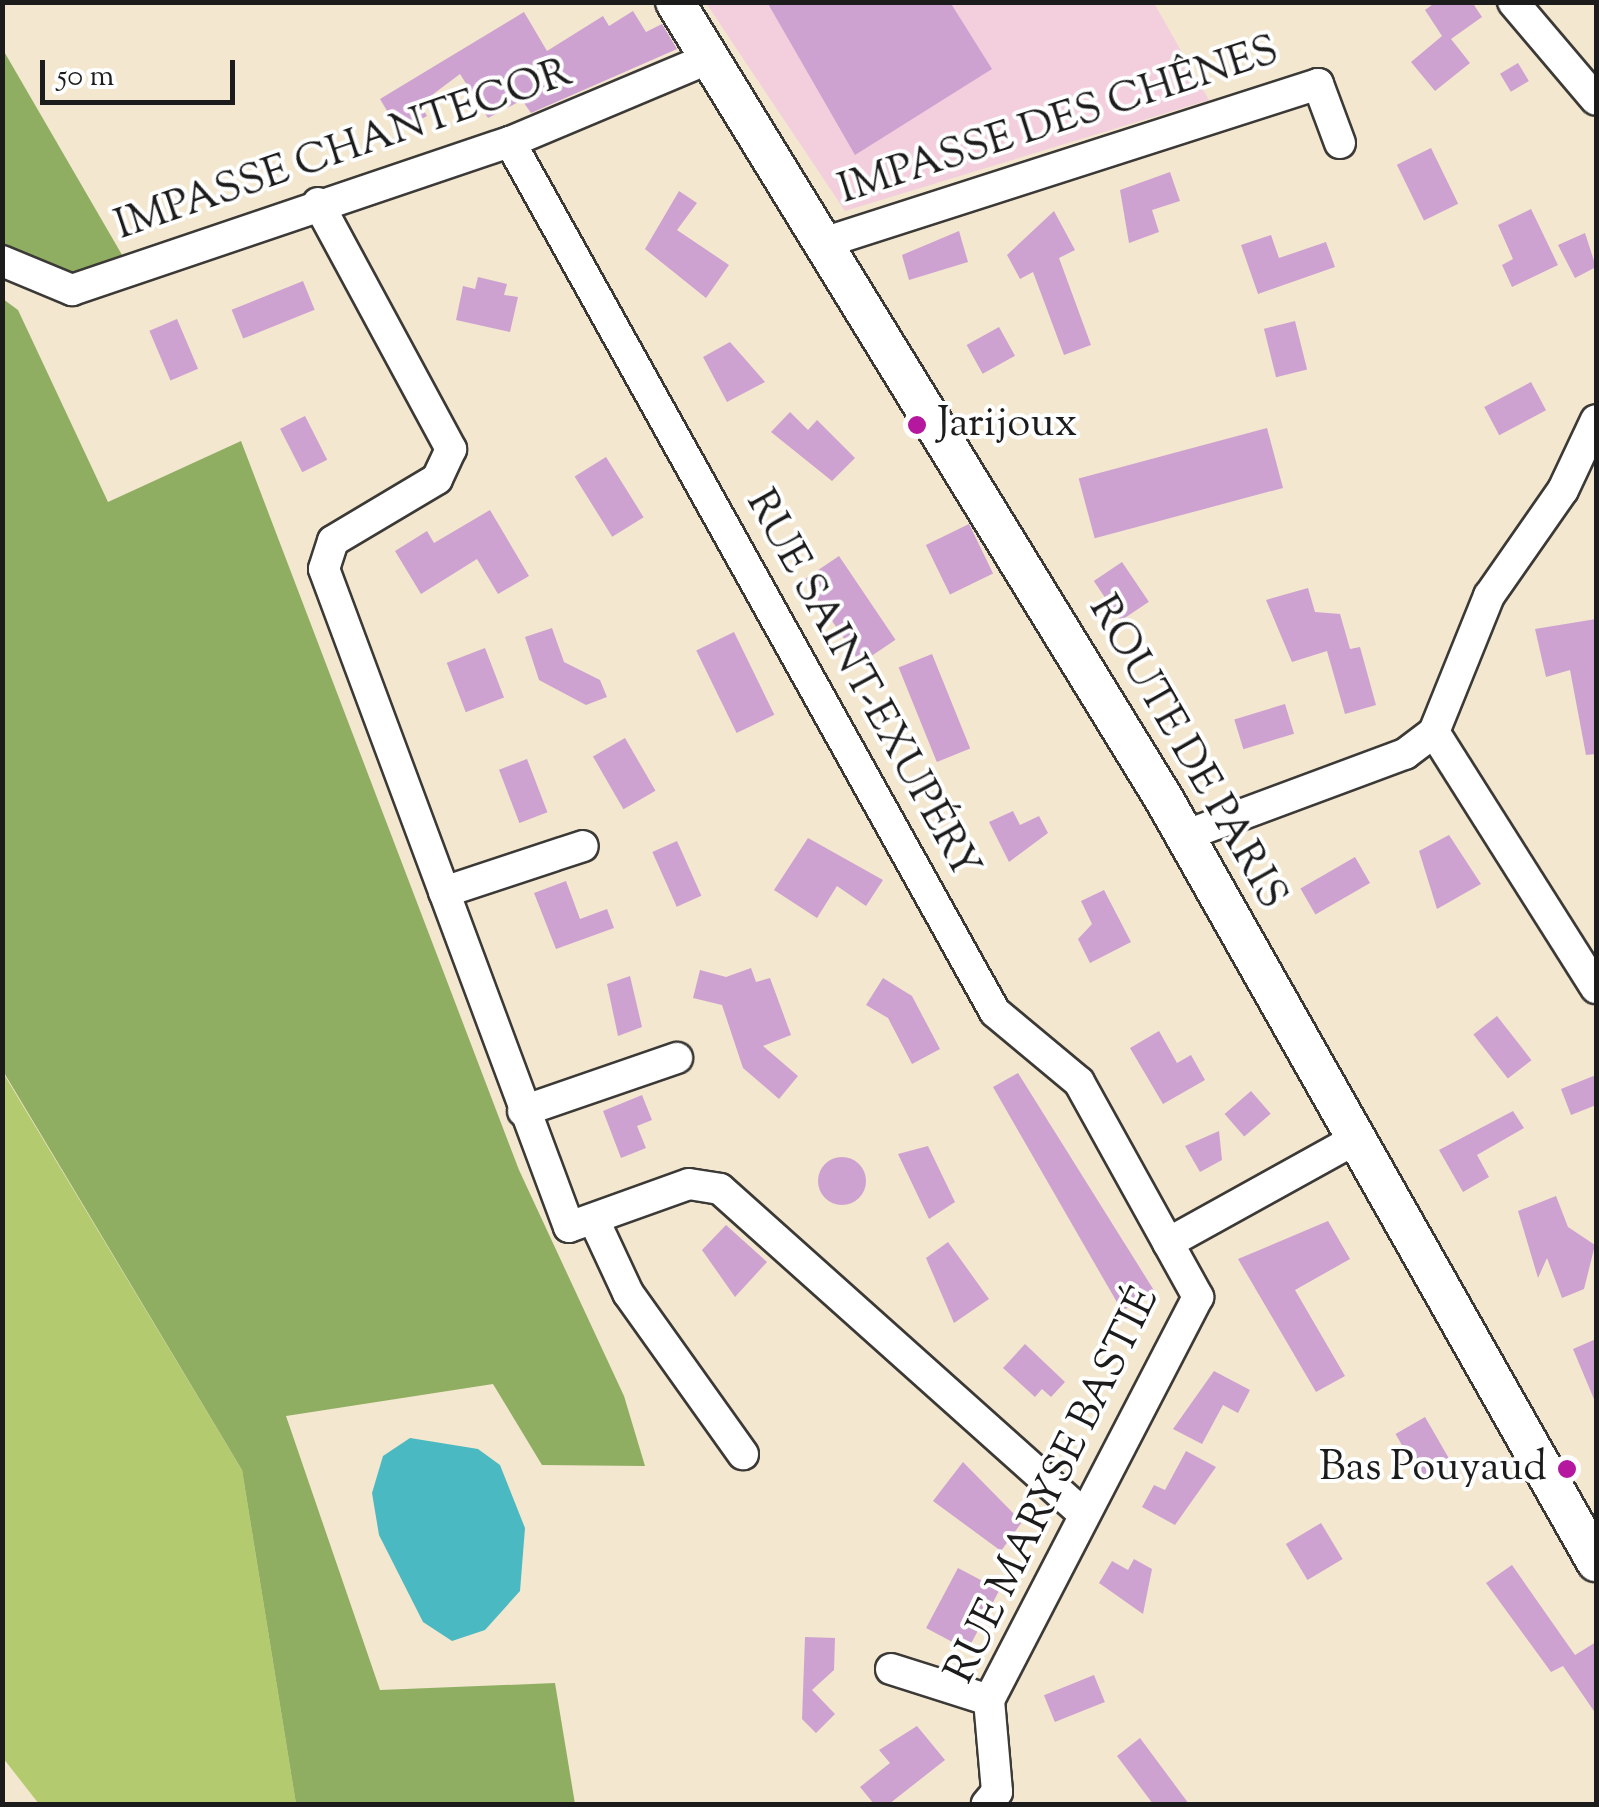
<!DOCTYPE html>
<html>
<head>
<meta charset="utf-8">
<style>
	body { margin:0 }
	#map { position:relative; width:1599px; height:1807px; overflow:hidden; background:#f3e7cf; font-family:"Sorts Mill Goudy",serif }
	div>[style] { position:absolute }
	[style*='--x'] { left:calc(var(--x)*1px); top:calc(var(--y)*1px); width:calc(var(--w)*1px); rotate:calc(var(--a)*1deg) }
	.built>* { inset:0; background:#f3cfde }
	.green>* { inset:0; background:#b4ca6f }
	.forest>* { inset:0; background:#8fae62 }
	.water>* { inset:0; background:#4bb9c2 }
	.building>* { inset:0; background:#cda2d1; transform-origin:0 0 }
	.round { border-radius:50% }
	.roads { filter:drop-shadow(2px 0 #3c3a37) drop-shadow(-2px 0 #3c3a37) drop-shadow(0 2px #3c3a37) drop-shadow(0 -2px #3c3a37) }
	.minor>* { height:30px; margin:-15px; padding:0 15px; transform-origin:15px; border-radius:15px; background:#fff }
	.major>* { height:38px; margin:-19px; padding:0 19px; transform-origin:19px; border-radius:19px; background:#fff }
	.dots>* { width:28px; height:28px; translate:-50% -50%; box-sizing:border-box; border:5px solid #fff; border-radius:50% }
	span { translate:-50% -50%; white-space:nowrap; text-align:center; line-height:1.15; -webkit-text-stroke:8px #fff; paint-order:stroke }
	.street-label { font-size:42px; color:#1c1c1c }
	.poi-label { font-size:42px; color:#1c1c1c }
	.left { translate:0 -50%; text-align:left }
	.right { translate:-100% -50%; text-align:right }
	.frame { position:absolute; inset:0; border:5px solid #1c1c1c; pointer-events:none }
	.scale { position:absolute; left:40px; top:60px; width:195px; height:45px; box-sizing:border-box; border:5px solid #1c1c1c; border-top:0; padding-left:12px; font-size:30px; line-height:35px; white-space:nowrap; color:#1c1c1c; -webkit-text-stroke:8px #fff; paint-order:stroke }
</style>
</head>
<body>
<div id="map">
	<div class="built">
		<i style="clip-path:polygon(706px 3px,1154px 3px,1209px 100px,845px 211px)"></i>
	</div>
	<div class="green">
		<i style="clip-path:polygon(2px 1071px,242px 1470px,296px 1804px,39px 1804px,3px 1758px)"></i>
	</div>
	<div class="forest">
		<i style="clip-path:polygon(2px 48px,125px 260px,72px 281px,3px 248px)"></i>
		<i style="clip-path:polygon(3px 299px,18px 310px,108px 502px,241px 441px,519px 1170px,624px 1396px,645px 1466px,542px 1465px,493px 1384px,286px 1416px,380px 1690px,555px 1683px,575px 1804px,296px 1804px,242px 1470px,3px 1071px)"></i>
	</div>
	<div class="water">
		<i style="clip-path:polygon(410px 1438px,478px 1449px,500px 1465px,525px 1528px,520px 1591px,485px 1630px,452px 1641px,423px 1622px,379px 1535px,372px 1493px,383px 1456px)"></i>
	</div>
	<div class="building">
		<i style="clip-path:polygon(767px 2px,950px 2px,992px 69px,855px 155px)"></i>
		<i style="clip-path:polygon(1436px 2px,1472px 2px,1482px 17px,1451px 39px,1470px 63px,1435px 91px,1411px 62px,1442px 36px,1425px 10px)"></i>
		<i style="clip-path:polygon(633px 11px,646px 32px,662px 24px,677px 49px,531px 113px,522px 100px,488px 118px,460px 74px,420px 104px,427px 116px,399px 131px,380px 99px,524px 12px,547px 51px,603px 16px,609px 26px)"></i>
		<i style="left:1518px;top:63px;width:21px;height:21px;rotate:59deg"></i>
		<i style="left:1431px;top:148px;width:62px;height:38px;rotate:64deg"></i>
		<i style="clip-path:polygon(1170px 172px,1180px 201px,1152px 210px,1159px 232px,1129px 243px,1120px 190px)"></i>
		<i style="clip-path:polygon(679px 191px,697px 203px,677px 230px,729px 265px,706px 298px,645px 249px)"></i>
		<i style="clip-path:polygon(1531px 209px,1558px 265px,1512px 287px,1502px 265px,1513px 259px,1498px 225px)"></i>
		<i style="clip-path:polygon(1054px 211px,1075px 250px,1059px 258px,1091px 345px,1064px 355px,1033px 272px,1020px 279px,1007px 255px)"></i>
		<i style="clip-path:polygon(959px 231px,968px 262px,909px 280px,902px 255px)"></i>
		<i style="clip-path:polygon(1585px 233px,1596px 267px,1575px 278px,1558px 245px)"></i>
		<i style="clip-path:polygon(1271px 235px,1279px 258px,1326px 242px,1335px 267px,1258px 294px,1241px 245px)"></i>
		<i style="clip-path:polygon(478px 277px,507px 284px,504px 295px,518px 297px,510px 332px,456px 320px,463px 286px,475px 289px)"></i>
		<i style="left:303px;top:281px;width:31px;height:77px;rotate:68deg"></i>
		<i style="left:177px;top:319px;width:54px;height:30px;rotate:67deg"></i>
		<i style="left:1295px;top:321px;width:50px;height:32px;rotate:76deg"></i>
		<i style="left:999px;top:327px;width:33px;height:37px;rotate:61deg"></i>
		<i style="clip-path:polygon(730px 342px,765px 382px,727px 402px,703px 357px)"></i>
		<i style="left:1531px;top:382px;width:32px;height:53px;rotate:62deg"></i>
		<i style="clip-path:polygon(790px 412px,808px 430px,817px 420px,855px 458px,832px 481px,771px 432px)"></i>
		<i style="left:305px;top:416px;width:49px;height:28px;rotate:63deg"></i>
		<i style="left:1267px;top:428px;width:62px;height:195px;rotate:75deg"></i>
		<i style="left:606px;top:457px;width:71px;height:37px;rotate:58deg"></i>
		<i style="clip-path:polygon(490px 510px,529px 576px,498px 594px,477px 559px,421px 594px,395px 551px,427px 531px,434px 543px)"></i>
		<i style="left:969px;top:524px;width:55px;height:48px;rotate:64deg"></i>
		<i style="left:839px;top:556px;width:101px;height:42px;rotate:56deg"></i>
		<i style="left:1122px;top:562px;width:48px;height:34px;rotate:56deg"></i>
		<i style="clip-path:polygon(1308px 588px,1315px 612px,1340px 614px,1350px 649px,1360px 647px,1376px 705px,1345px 714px,1327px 651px,1292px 662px,1266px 600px)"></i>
		<i style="clip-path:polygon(1596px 619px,1596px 754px,1586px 755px,1570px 670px,1546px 677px,1535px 629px)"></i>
		<i style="clip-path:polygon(552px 628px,564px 662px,600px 680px,607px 697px,586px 705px,539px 680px,525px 637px)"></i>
		<i style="left:734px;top:632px;width:92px;height:42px;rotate:64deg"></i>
		<i style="left:485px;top:648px;width:53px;height:41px;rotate:69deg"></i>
		<i style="left:932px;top:654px;width:102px;height:36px;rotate:68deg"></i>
		<i style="left:1285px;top:704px;width:31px;height:53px;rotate:73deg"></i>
		<i style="left:625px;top:738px;width:61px;height:37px;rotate:60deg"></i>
		<i style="left:527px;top:759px;width:57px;height:30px;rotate:69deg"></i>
		<i style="clip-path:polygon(1013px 811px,1020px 825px,1039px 816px,1048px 833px,1009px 862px,989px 822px)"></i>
		<i style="clip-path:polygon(1449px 835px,1481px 884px,1437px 909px,1419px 851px)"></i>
		<i style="clip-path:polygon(808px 838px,883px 880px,866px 906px,837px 886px,817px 918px,774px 890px)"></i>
		<i style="left:677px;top:841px;width:60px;height:27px;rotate:66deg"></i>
		<i style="left:1355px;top:857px;width:30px;height:63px;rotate:60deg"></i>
		<i style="clip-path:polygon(566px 881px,580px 919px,607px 909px,614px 928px,556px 949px,534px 893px)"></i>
		<i style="clip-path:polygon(1104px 890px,1131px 942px,1090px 963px,1078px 939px,1092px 924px,1081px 901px)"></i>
		<i style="clip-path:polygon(751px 968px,756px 982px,770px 978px,791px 1035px,763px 1046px,798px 1076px,779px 1099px,743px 1068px,722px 1005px,693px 998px,700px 970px,726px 977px)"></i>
		<i style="clip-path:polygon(630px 976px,642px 1027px,618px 1036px,607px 984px)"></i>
		<i style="clip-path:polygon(883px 978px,912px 996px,940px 1049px,912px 1064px,888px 1018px,866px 1005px)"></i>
		<i style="left:1497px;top:1016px;width:56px;height:30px;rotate:52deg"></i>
		<i style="clip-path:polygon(1159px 1031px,1177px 1063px,1191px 1055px,1205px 1080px,1163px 1104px,1130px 1048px)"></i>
		<i style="clip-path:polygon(1018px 1073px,1155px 1292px,1122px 1311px,993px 1087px)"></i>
		<i style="clip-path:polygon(1596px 1075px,1596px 1105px,1571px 1115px,1561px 1089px)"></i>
		<i style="left:1251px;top:1091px;width:30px;height:35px;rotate:49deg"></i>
		<i style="clip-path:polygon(642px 1095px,652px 1120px,637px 1126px,646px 1148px,621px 1158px,603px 1111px)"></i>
		<i style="clip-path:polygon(1513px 1111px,1524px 1128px,1477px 1155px,1489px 1177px,1463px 1192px,1439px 1150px)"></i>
		<i style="clip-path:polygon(1219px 1131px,1222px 1160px,1200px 1172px,1185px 1146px)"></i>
		<i style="clip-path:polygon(928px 1146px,955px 1202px,929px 1219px,898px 1154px)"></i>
		<i class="round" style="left:818px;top:1157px;width:48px;height:48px"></i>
		<i style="clip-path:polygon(1556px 1196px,1568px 1227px,1595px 1245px,1584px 1289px,1562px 1298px,1547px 1258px,1538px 1278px,1518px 1211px)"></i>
		<i style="clip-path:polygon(1328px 1221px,1350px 1259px,1295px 1290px,1345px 1376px,1316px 1392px,1238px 1259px)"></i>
		<i style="clip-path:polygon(726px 1225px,767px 1262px,735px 1297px,702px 1250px)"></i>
		<i style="clip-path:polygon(948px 1242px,989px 1299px,954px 1323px,926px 1258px)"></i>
		<i style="clip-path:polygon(1596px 1339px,1596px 1404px,1573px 1349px)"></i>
		<i style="clip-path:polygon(1025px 1344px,1065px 1382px,1051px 1397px,1042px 1389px,1035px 1397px,1003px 1368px)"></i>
		<i style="clip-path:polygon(1214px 1371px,1250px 1390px,1238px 1413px,1223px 1405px,1202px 1444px,1173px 1429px)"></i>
		<i style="left:1425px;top:1417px;width:50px;height:34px;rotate:60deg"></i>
		<i style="clip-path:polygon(1186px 1451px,1216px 1467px,1175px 1525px,1142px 1507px,1154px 1485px,1165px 1490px)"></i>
		<i style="clip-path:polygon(963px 1462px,1022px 1522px,1001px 1551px,933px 1501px)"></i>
		<i style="left:1321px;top:1523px;width:42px;height:41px;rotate:59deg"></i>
		<i style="clip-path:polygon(1134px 1559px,1152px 1569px,1143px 1614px,1099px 1583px,1112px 1561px,1128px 1570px)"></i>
		<i style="clip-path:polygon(1512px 1565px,1575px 1655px,1596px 1642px,1596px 1714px,1563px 1666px,1551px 1672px,1486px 1583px)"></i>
		<i style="left:958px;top:1568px;width:47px;height:68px;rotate:28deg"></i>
		<i style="clip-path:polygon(805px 1637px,835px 1638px,834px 1670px,812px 1690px,835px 1714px,816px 1733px,802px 1719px)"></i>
		<i style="left:1094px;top:1675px;width:29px;height:54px;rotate:68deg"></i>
		<i style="clip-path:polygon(917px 1726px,945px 1760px,889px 1804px,874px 1804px,860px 1787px,890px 1763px,879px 1750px)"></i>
		<i style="clip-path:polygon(1140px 1738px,1189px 1804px,1153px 1804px,1117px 1756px)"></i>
	</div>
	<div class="roads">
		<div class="minor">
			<i style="--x:1513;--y:2;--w:128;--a:49.7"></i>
			<i style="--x:510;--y:142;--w:996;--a:60.86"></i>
			<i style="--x:995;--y:1012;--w:109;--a:39.8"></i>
			<i style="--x:1079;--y:1082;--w:246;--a:61"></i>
			<i style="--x:1198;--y:1297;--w:454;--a:117.4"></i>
			<i style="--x:989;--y:1700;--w:92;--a:85"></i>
			<i style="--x:997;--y:1792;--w:16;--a:130"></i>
			<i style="--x:318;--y:203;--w:280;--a:61.6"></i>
			<i style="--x:451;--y:449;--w:33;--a:115"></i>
			<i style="--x:437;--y:479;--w:121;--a:149.2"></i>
			<i style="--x:333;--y:541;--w:29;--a:108"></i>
			<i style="--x:324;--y:569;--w:702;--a:69.58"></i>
			<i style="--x:569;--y:1227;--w:127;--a:-19.7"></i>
			<i style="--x:689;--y:1184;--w:31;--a:9"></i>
			<i style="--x:720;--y:1189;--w:484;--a:41.8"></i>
			<i style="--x:823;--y:243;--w:520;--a:-17.81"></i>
			<i style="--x:1318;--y:84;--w:63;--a:69.6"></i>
			<i style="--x:2;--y:261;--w:76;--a:22.5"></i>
			<i style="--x:72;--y:290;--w:462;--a:-18.7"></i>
			<i style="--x:510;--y:142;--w:217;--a:-22.8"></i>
			<i style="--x:1434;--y:732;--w:303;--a:57.7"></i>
			<i style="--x:1184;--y:836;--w:236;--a:-20.4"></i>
			<i style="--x:1405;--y:754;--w:36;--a:-37"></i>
			<i style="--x:1434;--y:732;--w:147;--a:-68"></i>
			<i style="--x:1489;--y:596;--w:129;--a:-55.1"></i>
			<i style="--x:1563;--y:490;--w:77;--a:-64.8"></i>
			<i style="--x:444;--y:892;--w:146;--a:-18.3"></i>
			<i style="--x:523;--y:1111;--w:163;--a:-19"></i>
			<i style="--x:594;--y:1220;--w:81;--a:65"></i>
			<i style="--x:628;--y:1293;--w:198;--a:54.5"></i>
			<i style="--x:1168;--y:1243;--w:215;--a:-29"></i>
			<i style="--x:891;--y:1669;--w:103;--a:17.6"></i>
		</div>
		<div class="major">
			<i style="--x:675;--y:2;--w:935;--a:58.47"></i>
			<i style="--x:1164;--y:799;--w:877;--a:60.48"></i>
		</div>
	</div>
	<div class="dots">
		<i style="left:917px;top:425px;background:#b5179e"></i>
		<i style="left:1567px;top:1469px;background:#b5179e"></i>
	</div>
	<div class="street-label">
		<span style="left:1059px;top:122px;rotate:-18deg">IMPASSE DES CHÊNES</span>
		<span style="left:344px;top:151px;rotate:-19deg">IMPASSE CHANTECOR</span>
		<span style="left:861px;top:685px;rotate:61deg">RUE SAINT-EXUPÉRY</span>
		<span style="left:1186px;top:753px;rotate:60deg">ROUTE DE PARIS</span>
		<span style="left:1054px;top:1486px;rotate:-64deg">RUE MARYSE BASTIÉ</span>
	</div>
	<div class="poi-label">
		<span class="left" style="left:937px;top:425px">Jarijoux</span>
		<span class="right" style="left:1547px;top:1469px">Bas Pouyaud</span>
	</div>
	<div class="frame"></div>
	<div class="scale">50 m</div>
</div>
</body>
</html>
